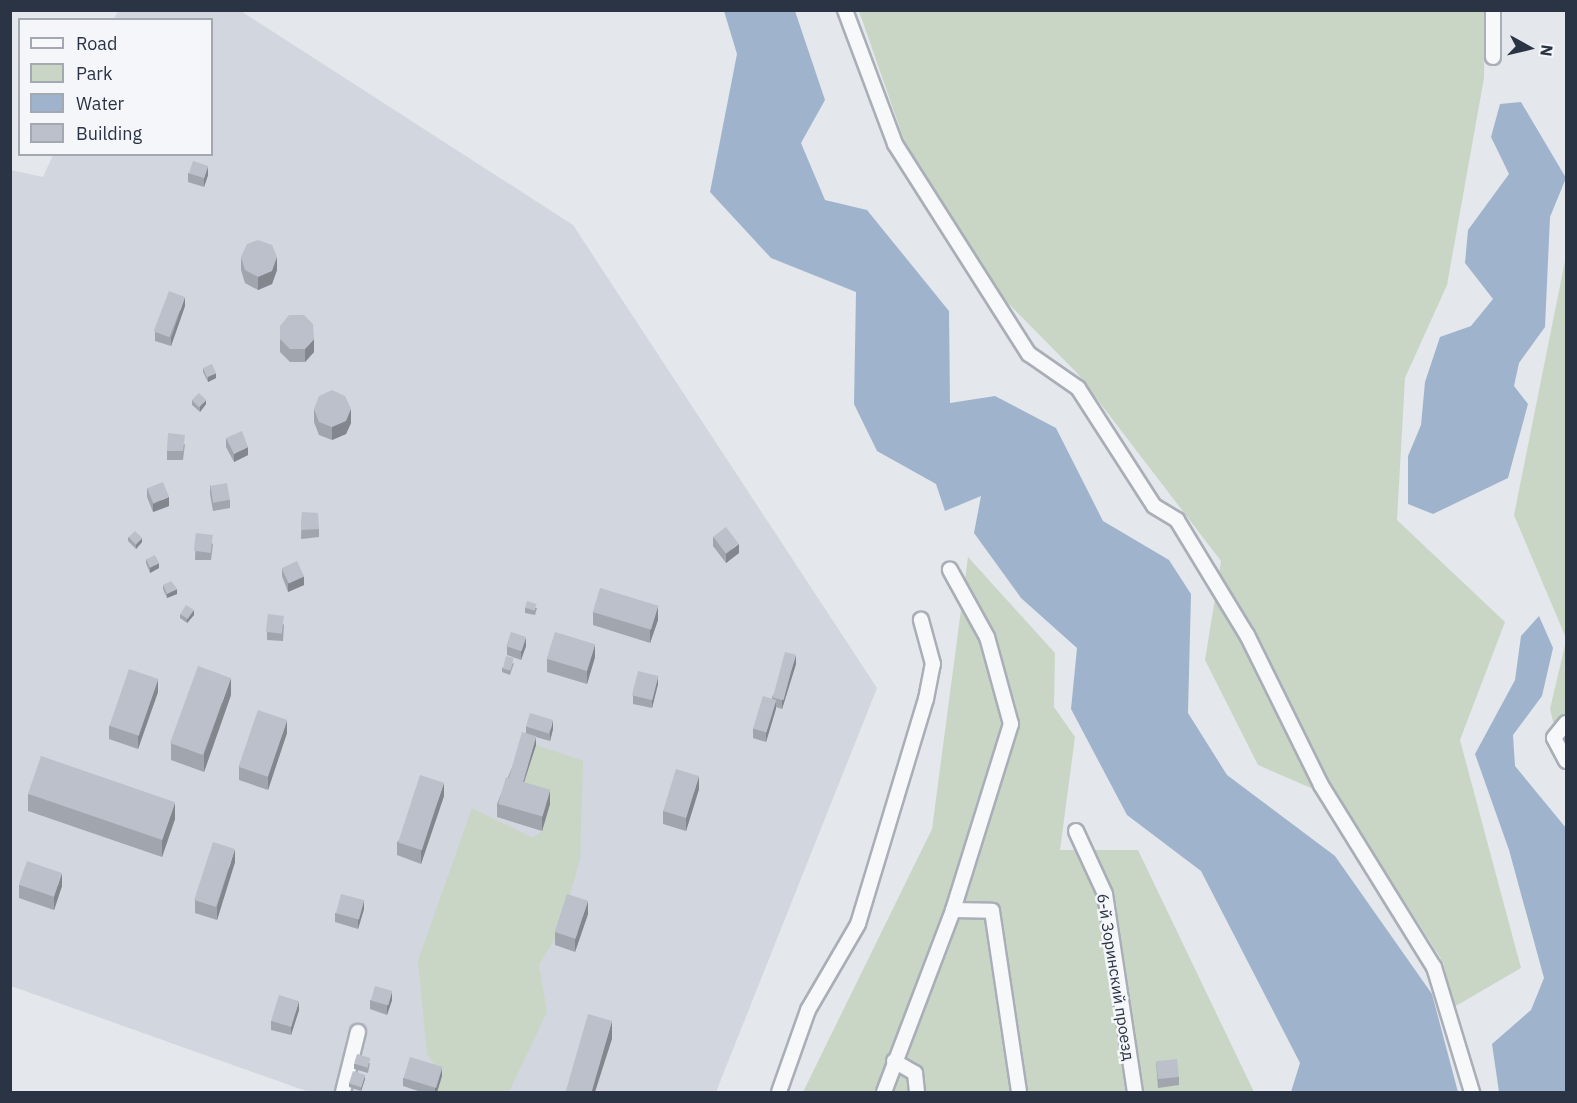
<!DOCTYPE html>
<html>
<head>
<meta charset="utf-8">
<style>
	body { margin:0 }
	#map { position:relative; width:1577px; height:1103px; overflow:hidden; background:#e4e7ec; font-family:"IBM Plex Sans",sans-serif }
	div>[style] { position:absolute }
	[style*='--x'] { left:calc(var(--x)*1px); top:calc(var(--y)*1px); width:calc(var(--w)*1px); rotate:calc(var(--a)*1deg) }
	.built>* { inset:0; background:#d2d6de }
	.green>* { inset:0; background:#c9d6c5 }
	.water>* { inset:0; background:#9fb4cc }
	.roads { filter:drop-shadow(2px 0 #a9aeb7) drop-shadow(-2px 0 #a9aeb7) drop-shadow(0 2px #a9aeb7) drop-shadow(0 -2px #a9aeb7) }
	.minor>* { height:14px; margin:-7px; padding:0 7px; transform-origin:7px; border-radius:7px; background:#f7f8fa }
	.wall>* { inset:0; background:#a1a5ae }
	.shaded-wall>* { inset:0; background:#83868d }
	.building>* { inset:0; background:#bbc0ca; transform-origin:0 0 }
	span { translate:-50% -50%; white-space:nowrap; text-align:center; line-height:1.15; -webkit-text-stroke:5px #f4f6f9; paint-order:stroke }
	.street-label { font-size:16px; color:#2b3445 }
	.frame { position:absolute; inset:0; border:12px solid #2b3445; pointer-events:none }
	.legend { position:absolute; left:18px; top:18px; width:195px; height:138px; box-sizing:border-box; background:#f4f6f9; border:2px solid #a4a8b1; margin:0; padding:8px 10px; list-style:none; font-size:18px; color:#2b3445 }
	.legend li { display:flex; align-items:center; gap:12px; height:30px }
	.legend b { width:30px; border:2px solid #a4a8b1 }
	.north { position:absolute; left:1499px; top:18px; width:60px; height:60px; -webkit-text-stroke:4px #f4f6f9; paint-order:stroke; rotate:98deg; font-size:16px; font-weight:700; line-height:24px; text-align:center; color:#2b3445 }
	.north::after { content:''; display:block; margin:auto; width:21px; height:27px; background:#2b3445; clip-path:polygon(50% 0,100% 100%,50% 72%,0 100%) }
</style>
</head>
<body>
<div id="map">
	<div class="built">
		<i style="clip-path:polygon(118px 11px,241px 11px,573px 225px,877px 688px,716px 1092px,309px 1092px,11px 986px,11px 170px,43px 177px,53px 155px,212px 154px,212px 20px,114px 19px)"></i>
	</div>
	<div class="green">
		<i style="clip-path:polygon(859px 11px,1485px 11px,1484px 78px,1447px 285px,1405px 378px,1397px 520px,1505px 622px,1460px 740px,1521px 968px,1454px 1007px,1443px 962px,1341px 801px,1258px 765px,1205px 660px,1221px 561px,1077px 373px,1004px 299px,911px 160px)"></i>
		<i style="clip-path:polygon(1566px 256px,1566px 638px,1514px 515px)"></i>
		<i style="clip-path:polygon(968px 557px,1055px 653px,1054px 707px,1075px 737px,1060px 850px,1138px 850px,1254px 1092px,803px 1092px,932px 829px)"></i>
		<i style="clip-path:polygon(1566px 641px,1566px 775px,1550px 709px)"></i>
		<i style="clip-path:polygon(536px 745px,583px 761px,580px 860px,559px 932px,539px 965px,547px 1012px,509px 1092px,437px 1092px,442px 1076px,427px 1054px,418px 961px,472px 808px,533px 838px,542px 831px,521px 791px)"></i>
	</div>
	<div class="water">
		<i style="clip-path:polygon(724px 11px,795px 11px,825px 100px,801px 143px,825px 200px,867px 210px,949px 311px,950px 403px,995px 396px,1056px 428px,1103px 521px,1169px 560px,1191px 594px,1188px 713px,1227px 775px,1335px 856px,1432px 994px,1458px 1092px,1291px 1092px,1300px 1063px,1201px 871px,1127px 815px,1071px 709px,1077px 648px,1021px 598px,974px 533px,981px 496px,945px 511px,936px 484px,877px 451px,854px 404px,856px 292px,771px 258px,710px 192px,737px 54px)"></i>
		<i style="clip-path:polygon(1521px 102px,1566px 178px,1550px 217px,1545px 327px,1519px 363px,1514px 386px,1528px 404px,1508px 478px,1433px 514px,1408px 504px,1408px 456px,1421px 425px,1425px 382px,1440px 337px,1471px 326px,1493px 299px,1465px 263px,1468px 230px,1509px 174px,1491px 137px,1500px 104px)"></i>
		<i style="clip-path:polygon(1539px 616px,1553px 648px,1542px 696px,1513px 735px,1515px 766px,1566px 828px,1566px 1092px,1499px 1092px,1492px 1044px,1531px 1010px,1544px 978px,1509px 850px,1475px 754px,1515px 680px,1521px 636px)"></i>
	</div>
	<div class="roads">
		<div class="minor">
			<i style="--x:845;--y:10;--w:143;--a:69.5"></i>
			<i style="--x:895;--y:144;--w:249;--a:57.5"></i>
			<i style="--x:1029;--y:354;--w:60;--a:34.8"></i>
			<i style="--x:1078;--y:388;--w:140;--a:57.2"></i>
			<i style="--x:1154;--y:506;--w:27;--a:31"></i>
			<i style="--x:1177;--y:520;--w:135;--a:58.7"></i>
			<i style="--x:1247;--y:635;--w:167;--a:63.7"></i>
			<i style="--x:1321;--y:785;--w:214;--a:58.2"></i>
			<i style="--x:1434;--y:967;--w:131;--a:73.1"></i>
			<i style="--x:1493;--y:57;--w:47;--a:-90"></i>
			<i style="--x:1566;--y:723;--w:19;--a:129"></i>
			<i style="--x:1554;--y:738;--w:26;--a:62"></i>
			<i style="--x:1076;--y:831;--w:69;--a:65.3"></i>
			<i style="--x:1105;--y:894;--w:200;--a:81.4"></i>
			<i style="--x:953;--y:910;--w:39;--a:1"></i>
			<i style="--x:992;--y:911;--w:183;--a:81.5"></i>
			<i style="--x:894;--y:1061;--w:24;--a:30"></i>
			<i style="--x:915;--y:1073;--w:19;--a:84"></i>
			<i style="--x:343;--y:1092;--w:62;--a:-76"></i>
			<i style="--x:779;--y:1092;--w:87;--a:-70.5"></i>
			<i style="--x:808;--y:1010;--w:99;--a:-59.8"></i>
			<i style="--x:858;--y:924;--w:235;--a:-73.2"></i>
			<i style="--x:926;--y:699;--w:36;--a:-79"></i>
			<i style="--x:933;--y:664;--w:46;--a:-105.3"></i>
			<i style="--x:884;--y:1092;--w:195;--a:-69.2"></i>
			<i style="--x:953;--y:910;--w:195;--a:-72.7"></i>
			<i style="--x:1011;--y:724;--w:90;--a:-105.4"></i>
			<i style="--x:987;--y:637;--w:77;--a:-118.9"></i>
		</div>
	</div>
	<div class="wall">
		<i style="clip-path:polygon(188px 173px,208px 175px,204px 187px,188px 182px)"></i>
		<i style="clip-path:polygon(241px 257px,277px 270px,272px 284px,258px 290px,245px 283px,241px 270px)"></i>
		<i style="clip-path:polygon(185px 306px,171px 346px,155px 341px,155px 332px)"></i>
		<i style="clip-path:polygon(280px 326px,314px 352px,305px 362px,290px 362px,280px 352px)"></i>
		<i style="clip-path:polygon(203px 368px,216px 378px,208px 382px,203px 372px)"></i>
		<i style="clip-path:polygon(192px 400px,206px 404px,200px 412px,192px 405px)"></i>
		<i style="clip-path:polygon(314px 409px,351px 423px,346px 434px,332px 440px,319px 435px,314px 422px)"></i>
		<i style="clip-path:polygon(226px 438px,248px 455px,234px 462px,226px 447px)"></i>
		<i style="clip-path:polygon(185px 444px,183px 460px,167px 460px,167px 451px)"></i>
		<i style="clip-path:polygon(210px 485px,230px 500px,230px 508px,213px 511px,210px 494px)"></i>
		<i style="clip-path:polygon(147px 488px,169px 506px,153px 512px,147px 497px)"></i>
		<i style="clip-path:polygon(302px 512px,319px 529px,319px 537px,301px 539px)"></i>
		<i style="clip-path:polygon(196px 533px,213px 544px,211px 560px,195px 560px)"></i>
		<i style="clip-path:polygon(128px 537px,142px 542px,136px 549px,128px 541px)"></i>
		<i style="clip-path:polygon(713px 537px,739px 553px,726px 563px,713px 546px)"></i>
		<i style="clip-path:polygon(146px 559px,159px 568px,150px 573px,146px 563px)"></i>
		<i style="clip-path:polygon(282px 568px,304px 585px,288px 592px,282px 576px)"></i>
		<i style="clip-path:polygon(163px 585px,177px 594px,167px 598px,163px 589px)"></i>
		<i style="clip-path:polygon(525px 608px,537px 608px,535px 615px,525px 613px)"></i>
		<i style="clip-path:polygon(593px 612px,658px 620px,650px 643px,593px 625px)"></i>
		<i style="clip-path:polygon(180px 614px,194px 615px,187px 623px,180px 618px)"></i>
		<i style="clip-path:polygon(284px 624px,283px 641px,267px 640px,267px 632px)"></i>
		<i style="clip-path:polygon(507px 646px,526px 646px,521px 660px,507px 655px)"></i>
		<i style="clip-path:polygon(595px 657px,587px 684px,547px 672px,547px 659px)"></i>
		<i style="clip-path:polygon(514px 663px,510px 675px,502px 672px,502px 668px)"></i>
		<i style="clip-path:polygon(796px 664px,782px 709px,776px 707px,766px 742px,753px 738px,753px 729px,772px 699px,772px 697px)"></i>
		<i style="clip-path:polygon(658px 684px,652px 708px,633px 704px,633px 695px)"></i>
		<i style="clip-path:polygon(158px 692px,138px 749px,109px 739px,109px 726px)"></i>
		<i style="clip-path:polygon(231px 695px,204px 772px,171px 760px,171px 743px)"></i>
		<i style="clip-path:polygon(526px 726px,553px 729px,550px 741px,536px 737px,536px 745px,524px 783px,550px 804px,542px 831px,497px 817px,497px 804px,526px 733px)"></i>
		<i style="clip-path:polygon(287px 733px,268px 790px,239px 780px,239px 767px)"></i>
		<i style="clip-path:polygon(699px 789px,686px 831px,663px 824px,663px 811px)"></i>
		<i style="clip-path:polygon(28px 794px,175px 819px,162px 857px,28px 811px)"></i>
		<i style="clip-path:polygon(444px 796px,421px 864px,397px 855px,397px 842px)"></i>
		<i style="clip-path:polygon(235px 862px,217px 920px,195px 913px,195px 900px)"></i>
		<i style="clip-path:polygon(19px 885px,62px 886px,54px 910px,19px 898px)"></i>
		<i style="clip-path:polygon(364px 909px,358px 929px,335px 922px,335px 913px)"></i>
		<i style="clip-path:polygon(588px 914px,575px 952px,555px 945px,555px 932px)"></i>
		<i style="clip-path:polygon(370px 1000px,392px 1000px,387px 1015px,370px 1009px)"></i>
		<i style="clip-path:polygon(299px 1010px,291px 1035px,271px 1030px,271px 1021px)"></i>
		<i style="clip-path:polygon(1156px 1062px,1179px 1077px,1179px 1085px,1158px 1088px)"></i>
		<i style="clip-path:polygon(370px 1063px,368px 1073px,354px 1069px,354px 1064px)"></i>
		<i style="clip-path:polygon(442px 1076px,437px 1092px,421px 1092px,403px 1086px,403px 1078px)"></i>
		<i style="clip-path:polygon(365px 1079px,361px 1091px,349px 1087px,349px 1083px)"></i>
	</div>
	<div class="shaded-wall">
		<i style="clip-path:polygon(208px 166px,208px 175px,204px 187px,204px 178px)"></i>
		<i style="clip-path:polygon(277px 257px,277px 270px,272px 284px,258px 290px,258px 277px)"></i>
		<i style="clip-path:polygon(185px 297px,185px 306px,171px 346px,171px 338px)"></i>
		<i style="clip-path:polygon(314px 339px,314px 352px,305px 362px,305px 349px)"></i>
		<i style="clip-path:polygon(216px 373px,216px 378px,208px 382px,208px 377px)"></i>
		<i style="clip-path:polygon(206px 400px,206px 404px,200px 412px,200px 407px)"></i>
		<i style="clip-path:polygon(351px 409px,351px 423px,346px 434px,332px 440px,332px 427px)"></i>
		<i style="clip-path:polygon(248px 447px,248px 455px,234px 462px,234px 454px)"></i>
		<i style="clip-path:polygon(169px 497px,169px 506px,153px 512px,153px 504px)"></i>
		<i style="clip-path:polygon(142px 538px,142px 542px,136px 549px,136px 545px)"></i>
		<i style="clip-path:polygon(739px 544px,739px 553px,726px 563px,726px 554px)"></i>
		<i style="clip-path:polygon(159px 563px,159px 568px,150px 573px,150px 568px)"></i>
		<i style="clip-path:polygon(304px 576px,304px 585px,288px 592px,288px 583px)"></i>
		<i style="clip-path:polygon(177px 589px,177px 594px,167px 598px,167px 594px)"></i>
		<i style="clip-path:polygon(658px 606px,658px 620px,650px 643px,650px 630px)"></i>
		<i style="clip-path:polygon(194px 610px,194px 615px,187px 623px,187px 619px)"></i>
		<i style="clip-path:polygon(526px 637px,526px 646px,521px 660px,521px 651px)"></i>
		<i style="clip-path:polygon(595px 644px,595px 657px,587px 684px,587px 671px)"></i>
		<i style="clip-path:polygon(796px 655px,796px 664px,782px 709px,782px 700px)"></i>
		<i style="clip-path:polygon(658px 676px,658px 684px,652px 708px,652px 699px)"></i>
		<i style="clip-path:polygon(231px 678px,231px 695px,204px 772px,204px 754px)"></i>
		<i style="clip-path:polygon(158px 679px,158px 692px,138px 749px,138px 736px)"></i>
		<i style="clip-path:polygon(776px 700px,776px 709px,766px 742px,766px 733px)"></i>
		<i style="clip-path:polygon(287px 720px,287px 733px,268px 790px,268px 777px)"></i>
		<i style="clip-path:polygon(553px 720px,553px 729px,550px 741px,550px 733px)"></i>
		<i style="clip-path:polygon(536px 736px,536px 745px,521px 791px,521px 782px)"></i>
		<i style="clip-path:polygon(699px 776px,699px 789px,686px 831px,686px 818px)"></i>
		<i style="clip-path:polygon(444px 783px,444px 796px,421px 864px,421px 850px)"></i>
		<i style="clip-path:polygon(550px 790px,550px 804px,542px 831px,542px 818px)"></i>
		<i style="clip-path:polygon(175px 802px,175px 819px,162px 857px,162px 840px)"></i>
		<i style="clip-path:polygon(235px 849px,235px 862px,217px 920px,217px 907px)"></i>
		<i style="clip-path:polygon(62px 873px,62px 886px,54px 910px,54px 897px)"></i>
		<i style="clip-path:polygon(364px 900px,364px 909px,358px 929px,358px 920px)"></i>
		<i style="clip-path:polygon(588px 901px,588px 914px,575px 952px,575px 939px)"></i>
		<i style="clip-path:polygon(392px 991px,392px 1000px,387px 1015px,387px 1006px)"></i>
		<i style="clip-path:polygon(299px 1001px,299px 1010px,291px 1035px,291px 1027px)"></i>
		<i style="clip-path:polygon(612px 1021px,612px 1039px,595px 1092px,590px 1092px)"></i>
		<i style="clip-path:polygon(442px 1067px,442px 1076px,437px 1092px,435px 1092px,435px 1088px)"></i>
		<i style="clip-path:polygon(365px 1075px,365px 1079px,361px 1091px,361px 1087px)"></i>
	</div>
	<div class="building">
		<i style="left:193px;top:161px;width:16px;height:13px;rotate:18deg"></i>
		<i style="clip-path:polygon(258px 240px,272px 245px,277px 257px,272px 271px,258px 277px,245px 270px,241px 257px,247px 244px)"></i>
		<i style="left:169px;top:291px;width:17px;height:43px;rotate:21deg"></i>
		<i style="clip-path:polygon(289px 315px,304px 315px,313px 324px,314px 339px,305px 349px,290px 349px,280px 339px,280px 326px)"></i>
		<i style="left:212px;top:364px;width:10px;height:10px;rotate:66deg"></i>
		<i style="clip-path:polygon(332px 390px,345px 396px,351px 409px,346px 421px,332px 427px,319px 422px,314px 409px,319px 396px)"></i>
		<i style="left:199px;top:393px;width:10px;height:10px;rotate:45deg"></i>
		<i style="clip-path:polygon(242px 431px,248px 447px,234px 454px,226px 438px)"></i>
		<i style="clip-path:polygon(168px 433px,185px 435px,183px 451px,167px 451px)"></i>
		<i style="left:163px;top:482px;width:16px;height:17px;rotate:68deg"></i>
		<i style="left:227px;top:483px;width:17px;height:17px;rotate:80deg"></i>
		<i style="clip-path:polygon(302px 512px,318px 513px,319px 529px,301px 530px)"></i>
		<i style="left:726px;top:527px;width:21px;height:16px;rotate:53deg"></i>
		<i style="left:135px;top:531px;width:10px;height:9px;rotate:45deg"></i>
		<i style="left:196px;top:533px;width:17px;height:18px;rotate:7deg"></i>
		<i style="left:155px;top:555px;width:9px;height:10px;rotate:63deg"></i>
		<i style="left:297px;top:561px;width:17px;height:17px;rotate:65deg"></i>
		<i style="clip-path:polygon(171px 581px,177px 589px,167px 594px,163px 585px)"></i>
		<i style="left:600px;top:588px;width:61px;height:25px;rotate:17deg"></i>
		<i style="left:527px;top:601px;width:10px;height:7px;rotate:17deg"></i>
		<i style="left:186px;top:605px;width:9px;height:11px;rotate:32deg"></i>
		<i style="left:268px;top:614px;width:16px;height:18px;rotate:7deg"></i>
		<i style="left:511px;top:632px;width:16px;height:15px;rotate:18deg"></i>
		<i style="left:555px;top:632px;width:42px;height:28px;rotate:17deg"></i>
		<i style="left:785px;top:652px;width:11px;height:47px;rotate:15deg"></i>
		<i style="left:506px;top:656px;width:8px;height:13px;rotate:14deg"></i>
		<i style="left:198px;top:666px;width:35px;height:82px;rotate:20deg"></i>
		<i style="left:129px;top:669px;width:31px;height:60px;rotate:19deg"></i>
		<i style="left:638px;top:671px;width:21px;height:25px;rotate:14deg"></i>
		<i style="left:763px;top:696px;width:14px;height:34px;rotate:17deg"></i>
		<i style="left:258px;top:710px;width:31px;height:60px;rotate:19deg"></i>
		<i style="left:530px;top:713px;width:24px;height:14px;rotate:17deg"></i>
		<i style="left:522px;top:732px;width:15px;height:48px;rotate:16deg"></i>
		<i style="left:41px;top:756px;width:142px;height:40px;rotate:19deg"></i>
		<i style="left:676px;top:769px;width:24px;height:44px;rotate:17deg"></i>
		<i style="left:420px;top:775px;width:25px;height:71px;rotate:18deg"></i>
		<i style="left:506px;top:777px;width:46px;height:28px;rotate:16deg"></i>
		<i style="left:213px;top:842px;width:23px;height:61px;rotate:18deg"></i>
		<i style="left:27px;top:861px;width:37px;height:25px;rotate:19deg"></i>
		<i style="left:341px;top:894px;width:24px;height:20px;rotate:15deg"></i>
		<i style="left:567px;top:894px;width:22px;height:40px;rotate:18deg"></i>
		<i style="left:375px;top:986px;width:18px;height:15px;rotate:16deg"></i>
		<i style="left:279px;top:995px;width:21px;height:27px;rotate:17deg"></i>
		<i style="left:588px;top:1014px;width:25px;height:82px;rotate:16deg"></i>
		<i style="left:357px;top:1054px;width:14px;height:10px;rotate:17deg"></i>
		<i style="left:410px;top:1057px;width:34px;height:22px;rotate:17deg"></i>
		<i style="left:1177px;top:1059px;width:18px;height:21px;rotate:84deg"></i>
		<i style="left:353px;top:1071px;width:13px;height:13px;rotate:18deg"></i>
	</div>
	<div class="street-label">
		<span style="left:1116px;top:977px;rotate:81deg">6-й Зоринский проезд</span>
	</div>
	<div class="frame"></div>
	<ul class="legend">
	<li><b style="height:8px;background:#f7f8fa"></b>Road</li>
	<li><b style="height:16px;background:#c9d6c5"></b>Park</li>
	<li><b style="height:16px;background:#9fb4cc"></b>Water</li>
	<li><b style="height:16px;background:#bbc0ca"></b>Building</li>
	</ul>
	<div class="north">N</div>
</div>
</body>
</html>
